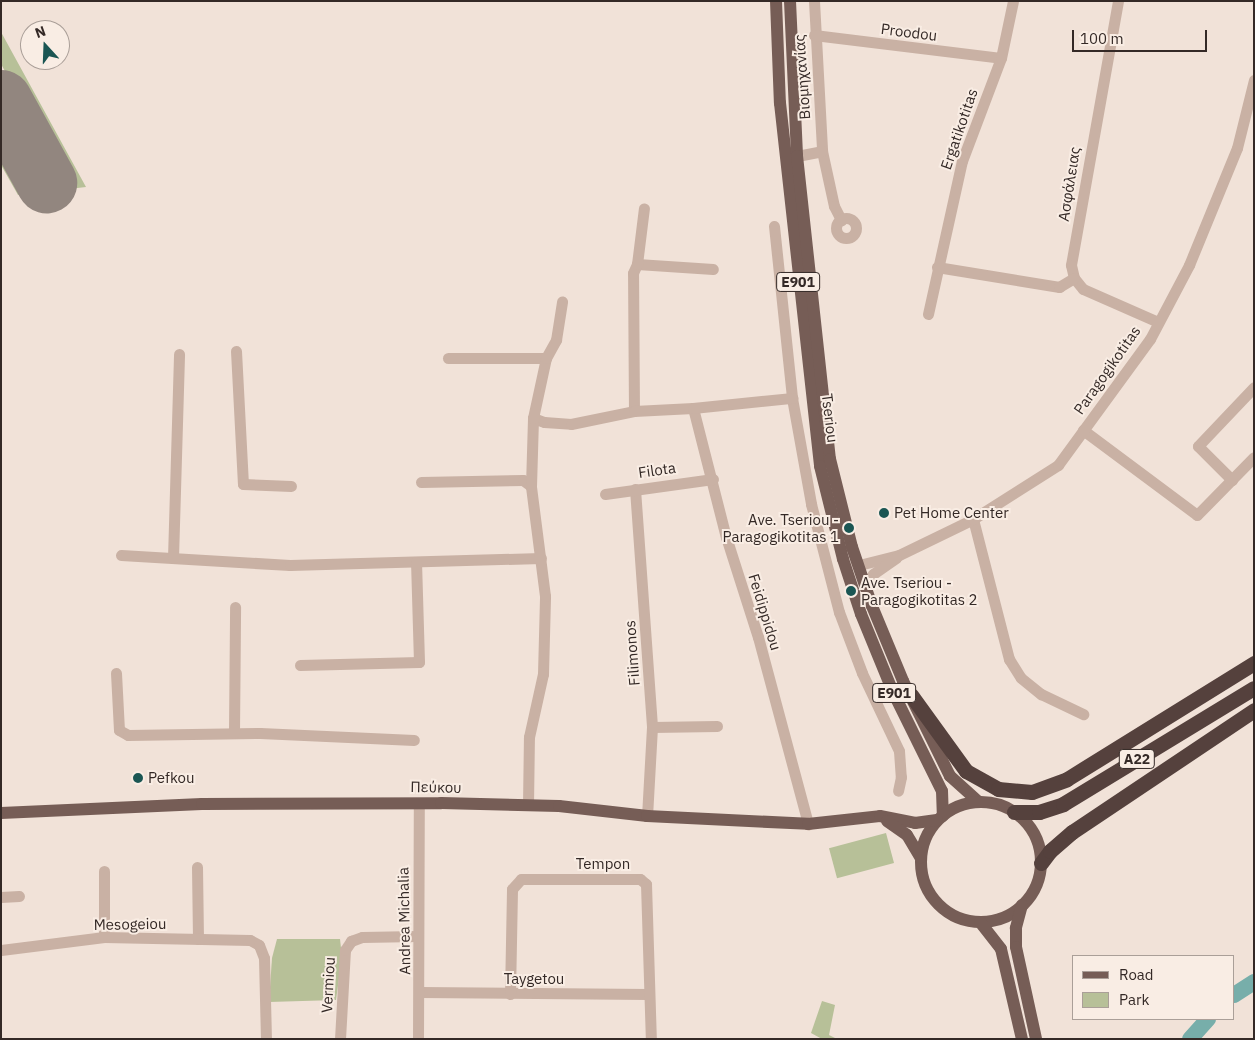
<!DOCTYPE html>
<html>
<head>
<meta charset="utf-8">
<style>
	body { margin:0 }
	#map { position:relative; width:1255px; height:1040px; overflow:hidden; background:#f1e2d8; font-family:"IBM Plex Sans",sans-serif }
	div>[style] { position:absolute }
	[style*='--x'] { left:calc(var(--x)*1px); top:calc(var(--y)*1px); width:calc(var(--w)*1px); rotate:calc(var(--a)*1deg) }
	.green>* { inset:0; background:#b7c098; transform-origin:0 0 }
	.river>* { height:16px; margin:-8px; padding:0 8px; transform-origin:8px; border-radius:8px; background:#77aeaa }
	.runway>* { height:61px; margin:-30.5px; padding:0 30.5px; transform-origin:30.5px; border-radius:30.5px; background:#92867f }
	.minor>* { height:11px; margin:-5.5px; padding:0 5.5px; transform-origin:5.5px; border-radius:5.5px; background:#c9b1a4 }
	.minor>.ring { margin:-5.5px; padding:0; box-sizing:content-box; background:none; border:11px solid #c9b1a4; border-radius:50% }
	.major>* { height:12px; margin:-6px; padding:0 6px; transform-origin:6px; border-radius:6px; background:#765d56 }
	.major>.ring { margin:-6px; padding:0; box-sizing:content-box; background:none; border:12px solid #765d56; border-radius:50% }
	.highway>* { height:15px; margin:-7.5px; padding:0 7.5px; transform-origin:7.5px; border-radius:7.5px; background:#55413d }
	.dots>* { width:14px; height:14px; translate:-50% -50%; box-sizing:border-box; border:2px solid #f9ede4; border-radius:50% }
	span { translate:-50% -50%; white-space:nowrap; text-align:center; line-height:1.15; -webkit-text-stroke:4px #f9ede4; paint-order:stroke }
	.shield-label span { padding:1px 4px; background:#f9ede4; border:1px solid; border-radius:4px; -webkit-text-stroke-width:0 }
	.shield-label { font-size:14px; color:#342926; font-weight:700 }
	.street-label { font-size:15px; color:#342926 }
	.poi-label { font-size:15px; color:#342926 }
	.left { translate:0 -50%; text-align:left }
	.right { translate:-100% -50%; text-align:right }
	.frame { position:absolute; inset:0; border:2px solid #342926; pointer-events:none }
	.legend { position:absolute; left:1072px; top:955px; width:162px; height:65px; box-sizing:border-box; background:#f9ede4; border:1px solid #aa9f98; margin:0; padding:6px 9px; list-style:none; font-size:15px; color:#342926 }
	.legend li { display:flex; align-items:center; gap:10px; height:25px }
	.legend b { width:25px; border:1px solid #aa9f98 }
	.north { position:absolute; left:20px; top:20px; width:50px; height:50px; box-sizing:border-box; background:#f9ede4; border:1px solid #aa9f98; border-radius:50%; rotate:340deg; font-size:14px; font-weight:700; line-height:20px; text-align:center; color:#342926 }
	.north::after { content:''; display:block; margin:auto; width:18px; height:22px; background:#1b5653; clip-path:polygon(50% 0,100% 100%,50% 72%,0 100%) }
	.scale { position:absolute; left:1072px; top:30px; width:135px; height:22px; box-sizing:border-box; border:2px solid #342926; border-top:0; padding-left:6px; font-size:15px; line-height:18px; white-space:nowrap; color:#342926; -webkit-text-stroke:4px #f9ede4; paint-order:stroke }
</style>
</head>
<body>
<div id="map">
	<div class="green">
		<i style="clip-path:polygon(1px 32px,86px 187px,18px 195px,1px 165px,1px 131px,34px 190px,68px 185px,1px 64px)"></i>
		<i style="left:886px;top:833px;width:31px;height:59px;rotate:75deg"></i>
		<i style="clip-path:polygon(277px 939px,340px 939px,342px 957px,336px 1000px,269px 1002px,272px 958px)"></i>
		<i style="clip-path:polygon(822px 1001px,835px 1005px,829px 1035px,837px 1039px,822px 1039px,811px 1033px)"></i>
	</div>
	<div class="river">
		<i style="--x:1234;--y:995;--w:24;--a:-33"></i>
		<i style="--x:1190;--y:1039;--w:27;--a:-48"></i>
	</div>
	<div class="runway">
		<i style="--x:1;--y:100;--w:94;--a:61.2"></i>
	</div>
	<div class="minor">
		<i style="--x:814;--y:1;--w:150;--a:86.9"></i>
		<i style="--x:822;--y:151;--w:56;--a:77.7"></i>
		<i style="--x:834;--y:206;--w:16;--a:63"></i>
		<i style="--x:1118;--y:1;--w:268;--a:100.1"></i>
		<i style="--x:1071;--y:265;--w:13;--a:77"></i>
		<i style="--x:1074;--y:278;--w:14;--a:51"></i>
		<i style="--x:1083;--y:289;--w:82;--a:23.7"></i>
		<i style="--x:814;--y:35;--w:188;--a:7"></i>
		<i style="--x:797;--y:156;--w:25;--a:-11"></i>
		<i class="ring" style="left:836px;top:218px;width:9px;height:9px"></i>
		<i style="--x:774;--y:226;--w:173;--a:84"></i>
		<i style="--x:792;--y:398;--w:108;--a:79.8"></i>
		<i style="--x:811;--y:504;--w:112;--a:75.5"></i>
		<i style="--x:839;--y:612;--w:65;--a:69.3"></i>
		<i style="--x:862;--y:673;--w:86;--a:64.6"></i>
		<i style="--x:899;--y:751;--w:26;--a:86"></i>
		<i style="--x:901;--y:777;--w:14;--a:102"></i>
		<i style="--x:637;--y:264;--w:76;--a:3.8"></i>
		<i style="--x:937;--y:267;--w:124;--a:9.3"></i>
		<i style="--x:1059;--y:287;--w:17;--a:-31"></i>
		<i style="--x:928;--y:314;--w:157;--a:-77.5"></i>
		<i style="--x:962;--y:161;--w:110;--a:-69.3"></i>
		<i style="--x:1001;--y:58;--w:58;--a:-78.1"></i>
		<i style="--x:236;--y:351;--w:133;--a:87"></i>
		<i style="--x:243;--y:484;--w:48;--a:2.4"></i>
		<i style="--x:448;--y:358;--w:98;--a:0"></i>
		<i style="--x:693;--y:408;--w:133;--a:75.7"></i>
		<i style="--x:726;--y:537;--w:105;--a:72.3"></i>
		<i style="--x:758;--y:637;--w:194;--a:75"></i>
		<i style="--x:634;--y:411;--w:138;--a:-90.4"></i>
		<i style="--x:633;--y:273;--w:10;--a:-66"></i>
		<i style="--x:637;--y:264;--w:56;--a:-82.9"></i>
		<i style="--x:533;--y:418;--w:12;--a:20"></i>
		<i style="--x:544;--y:422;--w:27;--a:4"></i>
		<i style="--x:571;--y:424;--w:64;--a:-11.7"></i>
		<i style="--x:634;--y:411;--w:59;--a:-2.9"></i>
		<i style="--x:693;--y:408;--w:100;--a:-5.8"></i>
		<i style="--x:1083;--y:430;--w:142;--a:36.7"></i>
		<i style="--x:1197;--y:515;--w:81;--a:-45.5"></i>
		<i style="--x:1232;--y:480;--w:48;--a:-135"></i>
		<i style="--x:1198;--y:446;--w:81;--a:-46.5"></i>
		<i style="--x:421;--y:482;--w:102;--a:-1.1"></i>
		<i style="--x:523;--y:480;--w:10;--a:37"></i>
		<i style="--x:635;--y:489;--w:239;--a:85.9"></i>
		<i style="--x:652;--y:727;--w:89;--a:93.2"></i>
		<i style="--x:605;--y:494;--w:109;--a:-7.9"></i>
		<i style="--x:973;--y:519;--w:145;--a:75.6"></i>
		<i style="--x:1009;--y:659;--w:22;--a:58"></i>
		<i style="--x:1021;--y:678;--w:26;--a:39"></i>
		<i style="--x:1041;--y:694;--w:47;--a:25.5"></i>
		<i style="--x:121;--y:555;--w:169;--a:3.4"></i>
		<i style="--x:290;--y:565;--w:251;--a:-1.6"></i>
		<i style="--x:173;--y:558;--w:204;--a:-88.3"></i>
		<i style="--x:859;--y:565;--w:41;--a:-14"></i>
		<i style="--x:899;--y:555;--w:82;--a:-25.9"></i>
		<i style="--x:973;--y:519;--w:101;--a:-32.4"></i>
		<i style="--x:1058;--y:465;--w:156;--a:-53.9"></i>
		<i style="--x:1150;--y:339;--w:84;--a:-62.2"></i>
		<i style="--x:1189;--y:265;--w:126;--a:-67.7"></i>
		<i style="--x:1237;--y:148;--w:70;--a:-76"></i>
		<i style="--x:865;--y:587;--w:15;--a:-58"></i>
		<i style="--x:873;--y:574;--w:28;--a:-35"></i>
		<i style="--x:300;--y:665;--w:119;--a:-1.4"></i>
		<i style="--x:419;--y:662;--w:100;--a:-91.7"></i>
		<i style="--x:116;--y:673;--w:57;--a:87"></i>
		<i style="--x:119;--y:730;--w:10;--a:29"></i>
		<i style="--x:128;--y:735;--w:132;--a:-0.9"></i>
		<i style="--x:260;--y:733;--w:154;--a:2.6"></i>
		<i style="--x:652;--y:727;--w:65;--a:-0.9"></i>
		<i style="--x:234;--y:733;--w:126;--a:-89.5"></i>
		<i style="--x:528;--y:805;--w:68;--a:-89.2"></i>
		<i style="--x:529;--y:737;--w:65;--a:-77.5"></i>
		<i style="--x:543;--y:674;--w:78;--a:-88.5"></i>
		<i style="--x:545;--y:596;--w:111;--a:-97.3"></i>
		<i style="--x:531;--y:486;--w:68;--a:-88.3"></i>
		<i style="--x:533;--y:418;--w:61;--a:-77.8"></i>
		<i style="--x:546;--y:358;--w:21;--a:-61"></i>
		<i style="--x:556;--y:340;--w:39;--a:-81"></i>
		<i style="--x:197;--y:867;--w:72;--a:89.2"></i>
		<i style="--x:104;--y:871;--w:66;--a:90"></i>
		<i style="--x:1;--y:897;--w:18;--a:-3"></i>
		<i style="--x:1;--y:950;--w:104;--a:-7.2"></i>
		<i style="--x:104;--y:937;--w:146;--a:1.2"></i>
		<i style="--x:250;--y:940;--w:10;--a:29"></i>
		<i style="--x:259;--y:945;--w:14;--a:69"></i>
		<i style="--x:264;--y:958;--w:81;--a:88.6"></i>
		<i style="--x:420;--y:992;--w:228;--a:0.5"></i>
		<i style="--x:510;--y:994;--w:105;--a:-88.9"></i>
		<i style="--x:512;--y:889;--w:13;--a:-48"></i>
		<i style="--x:521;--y:879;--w:119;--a:0"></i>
		<i style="--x:640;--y:879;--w:8;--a:40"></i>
		<i style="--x:646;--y:884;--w:155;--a:88.2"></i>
		<i style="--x:340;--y:1039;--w:89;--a:-86.8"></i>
		<i style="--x:345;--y:950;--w:11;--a:-56"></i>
		<i style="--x:351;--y:941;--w:12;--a:-20"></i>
		<i style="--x:362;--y:937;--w:55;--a:-1"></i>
		<i style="--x:418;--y:1039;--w:236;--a:-89.8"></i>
	</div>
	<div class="major">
		<i style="--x:776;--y:1;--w:102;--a:87.8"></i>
		<i style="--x:780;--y:103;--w:365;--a:83.7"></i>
		<i style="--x:820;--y:466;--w:96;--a:76.1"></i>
		<i style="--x:843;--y:559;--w:58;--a:71.9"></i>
		<i style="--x:861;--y:614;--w:84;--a:67.7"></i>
		<i style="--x:893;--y:692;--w:110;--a:63.7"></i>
		<i style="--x:942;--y:791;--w:25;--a:88"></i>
		<i style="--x:790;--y:1;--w:155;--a:87.4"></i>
		<i style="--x:797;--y:156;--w:305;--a:83.8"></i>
		<i style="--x:830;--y:459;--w:91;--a:76"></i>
		<i style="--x:852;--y:547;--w:62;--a:71.3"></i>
		<i style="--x:872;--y:606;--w:81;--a:67.5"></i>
		<i style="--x:903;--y:681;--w:106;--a:63.7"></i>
		<i style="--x:950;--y:776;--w:39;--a:42"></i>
		<i class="ring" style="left:921px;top:802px;width:108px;height:108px"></i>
		<i style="--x:1;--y:813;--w:201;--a:-2.6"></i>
		<i style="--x:202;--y:804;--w:239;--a:-0.2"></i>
		<i style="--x:441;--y:803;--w:118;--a:1.5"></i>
		<i style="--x:559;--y:806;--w:89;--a:6.5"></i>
		<i style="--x:647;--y:816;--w:161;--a:2.8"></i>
		<i style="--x:808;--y:824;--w:72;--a:-6.3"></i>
		<i style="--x:880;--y:816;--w:36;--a:11"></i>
		<i style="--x:915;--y:823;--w:22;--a:-8"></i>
		<i style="--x:887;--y:821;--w:24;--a:35"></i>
		<i style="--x:907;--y:835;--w:26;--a:59"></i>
		<i style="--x:1022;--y:905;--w:24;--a:105"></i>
		<i style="--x:1016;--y:928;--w:19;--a:90"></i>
		<i style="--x:1016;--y:947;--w:94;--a:77.7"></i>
		<i style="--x:980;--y:922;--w:34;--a:52"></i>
		<i style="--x:1001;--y:949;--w:92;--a:76.9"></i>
	</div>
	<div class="highway">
		<i style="--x:911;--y:695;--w:94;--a:54.1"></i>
		<i style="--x:966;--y:771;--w:37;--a:29"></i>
		<i style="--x:998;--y:789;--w:34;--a:5"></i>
		<i style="--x:1032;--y:792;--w:37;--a:-20"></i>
		<i style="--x:1067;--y:779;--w:220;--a:-31.8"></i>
		<i style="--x:1014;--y:812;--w:25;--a:0"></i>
		<i style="--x:1039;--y:812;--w:25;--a:-18"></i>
		<i style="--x:1063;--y:804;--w:223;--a:-31.3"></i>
		<i style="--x:1041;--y:863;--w:15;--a:-53"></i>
		<i style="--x:1050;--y:851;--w:29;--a:-41"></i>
		<i style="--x:1072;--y:832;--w:219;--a:-33.8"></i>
	</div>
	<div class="dots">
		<i style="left:884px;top:513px;background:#1b5653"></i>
		<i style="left:849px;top:528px;background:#1b5653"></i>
		<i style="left:851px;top:591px;background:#1b5653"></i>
		<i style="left:138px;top:778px;background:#1b5653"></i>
	</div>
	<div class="shield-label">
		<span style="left:798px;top:282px">E901</span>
		<span style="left:894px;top:693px">E901</span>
		<span style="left:1137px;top:759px">A22</span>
	</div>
	<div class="street-label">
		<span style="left:909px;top:32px;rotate:7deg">Proodou</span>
		<span style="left:802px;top:77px;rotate:-94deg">Βιομηχανίας</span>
		<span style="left:959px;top:129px;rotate:-71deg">Ergatikotitas</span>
		<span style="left:1069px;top:184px;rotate:-81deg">Ασφάλειας</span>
		<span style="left:1107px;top:370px;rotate:-55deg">Paragogikotitas</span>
		<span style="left:830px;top:418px;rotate:83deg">Tseriou</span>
		<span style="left:657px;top:470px;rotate:-8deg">Filota</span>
		<span style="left:765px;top:612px;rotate:73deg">Feidippidou</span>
		<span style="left:632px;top:653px;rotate:-94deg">Filimonos</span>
		<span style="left:436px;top:787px;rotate:1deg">Πεύκου</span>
		<span style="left:603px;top:864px">Tempon</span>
		<span style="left:404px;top:921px;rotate:-91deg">Andrea Michalia</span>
		<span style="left:130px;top:924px;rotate:-1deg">Mesogeiou</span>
		<span style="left:534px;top:979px">Taygetou</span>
		<span style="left:328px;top:985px;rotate:-87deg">Vermiou</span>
	</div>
	<div class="poi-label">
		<span class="left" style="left:894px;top:513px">Pet Home Center</span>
		<span class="right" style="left:839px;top:528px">Ave. Tseriou -<br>Paragogikotitas 1</span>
		<span class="left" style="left:861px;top:591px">Ave. Tseriou -<br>Paragogikotitas 2</span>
		<span class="left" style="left:148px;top:778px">Pefkou</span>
	</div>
	<div class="frame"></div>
	<ul class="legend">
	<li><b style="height:6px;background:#765d56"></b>Road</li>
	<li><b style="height:14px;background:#b7c098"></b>Park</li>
	</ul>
	<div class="north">N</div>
	<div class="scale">100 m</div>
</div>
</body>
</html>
